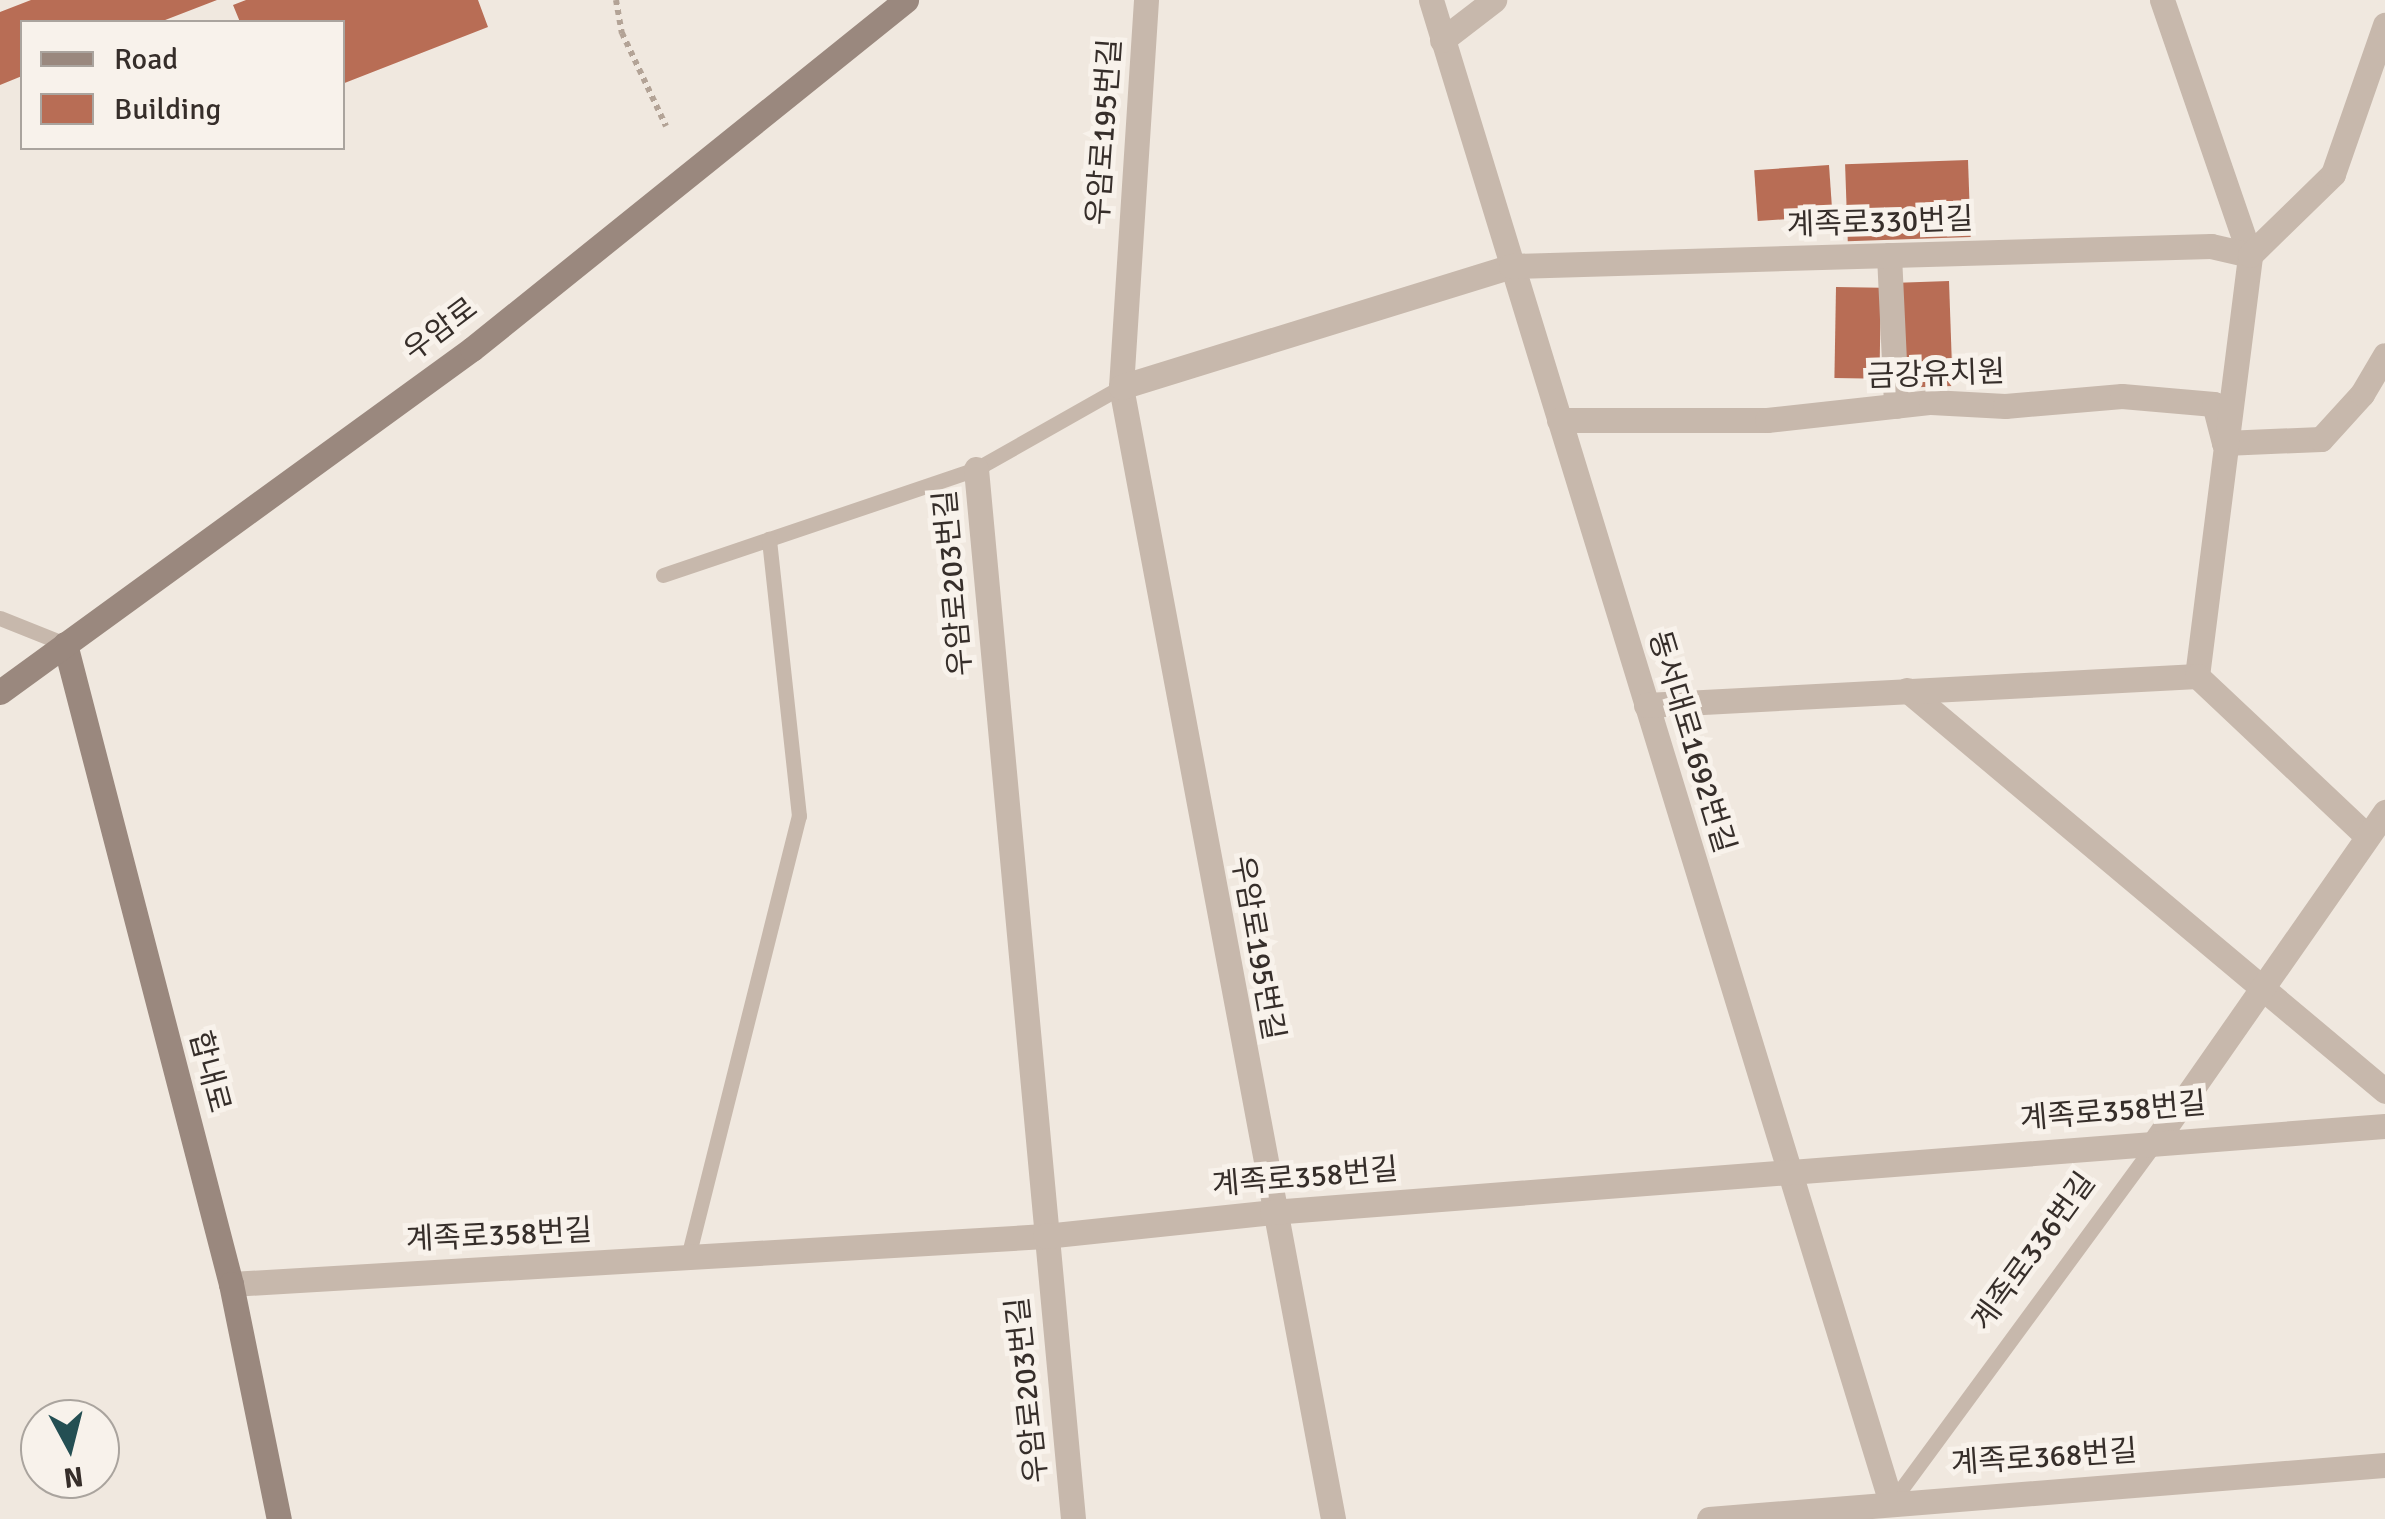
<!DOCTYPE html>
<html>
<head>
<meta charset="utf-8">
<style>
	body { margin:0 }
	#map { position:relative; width:2385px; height:1519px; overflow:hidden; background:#f0e8df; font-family:Signika,"Noto Sans KR",sans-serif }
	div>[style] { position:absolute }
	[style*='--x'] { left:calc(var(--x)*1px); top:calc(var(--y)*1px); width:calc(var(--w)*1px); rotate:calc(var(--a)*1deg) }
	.building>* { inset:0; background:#b86d55; transform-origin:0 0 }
	.path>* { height:6px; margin-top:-3px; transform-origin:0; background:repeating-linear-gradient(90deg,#b3a396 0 5px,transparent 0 10px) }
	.lane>* { height:15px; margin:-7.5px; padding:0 7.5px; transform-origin:7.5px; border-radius:7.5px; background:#c7b8ac }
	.street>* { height:25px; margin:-12.5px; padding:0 12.5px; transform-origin:12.5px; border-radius:12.5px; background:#c7b8ac }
	.secondary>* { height:25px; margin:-12.5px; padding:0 12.5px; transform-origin:12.5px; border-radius:12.5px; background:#9a887e }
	span { translate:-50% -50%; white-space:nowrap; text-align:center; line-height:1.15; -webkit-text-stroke:10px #f8f2eb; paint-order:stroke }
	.street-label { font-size:30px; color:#362e2a }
	.legend { position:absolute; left:20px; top:20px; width:325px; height:130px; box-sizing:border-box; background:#f8f2eb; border:2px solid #aaa49e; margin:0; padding:12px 18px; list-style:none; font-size:30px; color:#362e2a }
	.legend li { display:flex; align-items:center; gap:20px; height:50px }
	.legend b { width:50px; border:2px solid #aaa49e }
	.north { position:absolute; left:20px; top:1399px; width:100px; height:100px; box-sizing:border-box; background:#f8f2eb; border:2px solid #aaa49e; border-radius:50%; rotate:173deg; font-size:28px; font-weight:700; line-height:40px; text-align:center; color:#362e2a }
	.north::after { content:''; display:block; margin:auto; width:35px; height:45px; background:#244f53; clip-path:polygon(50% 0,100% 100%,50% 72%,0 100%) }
</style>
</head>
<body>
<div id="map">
	<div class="building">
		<i style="clip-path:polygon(31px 0,217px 0,160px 22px,22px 22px,22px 76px,0 85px,0 12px)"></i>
		<i style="clip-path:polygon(246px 0,478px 0,488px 27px,342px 84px,342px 22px,240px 22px,233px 5px)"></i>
		<i style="left:1968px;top:160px;width:77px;height:123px;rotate:88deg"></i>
		<i style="left:1829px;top:165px;width:51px;height:75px;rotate:86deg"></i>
		<i style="left:1949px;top:281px;width:105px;height:50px;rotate:88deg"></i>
		<i style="left:1836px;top:287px;width:45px;height:91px;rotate:1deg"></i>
	</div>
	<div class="path">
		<i style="--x:616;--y:0;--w:34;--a:80"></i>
		<i style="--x:622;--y:33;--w:103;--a:64.7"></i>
	</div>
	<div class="lane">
		<i style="--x:663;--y:575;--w:330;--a:-18.7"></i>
		<i style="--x:976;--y:469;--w:167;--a:-29.5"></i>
		<i style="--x:0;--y:618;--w:70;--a:21.8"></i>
		<i style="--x:688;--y:1257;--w:455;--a:-75.9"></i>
		<i style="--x:799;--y:816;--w:279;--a:-96.2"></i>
		<i style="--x:1891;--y:1503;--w:446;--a:-53.7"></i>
	</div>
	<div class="street">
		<i style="--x:1146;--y:0;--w:388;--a:93.7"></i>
		<i style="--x:1121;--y:387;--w:1152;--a:79.39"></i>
		<i style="--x:1431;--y:0;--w:1572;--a:72.98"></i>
		<i style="--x:2162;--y:0;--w:270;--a:71"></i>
		<i style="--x:1442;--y:40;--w:66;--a:-37.6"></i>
		<i style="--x:1889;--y:255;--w:151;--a:87.3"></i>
		<i style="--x:1121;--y:387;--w:408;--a:-17.2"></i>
		<i style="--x:1511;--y:266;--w:700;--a:-1.64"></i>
		<i style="--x:2211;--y:246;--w:40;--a:13"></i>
		<i style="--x:1559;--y:420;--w:208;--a:0"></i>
		<i style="--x:1767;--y:420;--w:165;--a:-6.3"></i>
		<i style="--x:1931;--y:402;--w:74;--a:3.1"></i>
		<i style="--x:2005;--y:406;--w:117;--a:-4.9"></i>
		<i style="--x:2122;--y:396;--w:92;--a:5"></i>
		<i style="--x:2214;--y:404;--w:40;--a:75.6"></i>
		<i style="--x:2224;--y:443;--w:97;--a:-2.4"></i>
		<i style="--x:2321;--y:439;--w:61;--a:-47.7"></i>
		<i style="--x:2362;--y:394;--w:45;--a:-59.5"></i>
		<i style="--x:976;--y:469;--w:1054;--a:84.72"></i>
		<i style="--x:2197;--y:676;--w:424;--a:-82.8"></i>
		<i style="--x:2250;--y:255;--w:116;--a:-44.3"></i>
		<i style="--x:2333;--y:174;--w:158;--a:-70.8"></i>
		<i style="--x:1907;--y:690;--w:624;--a:39.99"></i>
		<i style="--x:1646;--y:705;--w:552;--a:-3.01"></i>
		<i style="--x:2197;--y:676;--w:233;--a:43.3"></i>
		<i style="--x:2157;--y:1139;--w:399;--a:-55.1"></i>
		<i style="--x:231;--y:1284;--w:815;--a:-3.37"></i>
		<i style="--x:1045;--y:1236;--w:228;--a:-6"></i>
		<i style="--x:1272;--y:1212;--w:1116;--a:-4.42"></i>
		<i style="--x:1709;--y:1519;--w:678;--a:-4.57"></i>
	</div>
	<div class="secondary">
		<i style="--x:65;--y:644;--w:661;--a:75.46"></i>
		<i style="--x:231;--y:1284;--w:240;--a:78.5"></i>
		<i style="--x:0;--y:692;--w:583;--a:-36.01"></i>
		<i style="--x:472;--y:349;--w:557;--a:-38.8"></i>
	</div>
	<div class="street-label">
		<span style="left:1105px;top:132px;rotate:-86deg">우암로195번길</span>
		<span style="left:1880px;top:223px;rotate:-2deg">계족로330번길</span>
		<span style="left:441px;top:330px;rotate:-37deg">우암로</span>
		<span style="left:1936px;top:375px;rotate:-2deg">금강유치원</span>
		<span style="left:954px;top:583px;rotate:-95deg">우암로203번길</span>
		<span style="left:1691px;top:742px;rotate:73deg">동서대로1692번길</span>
		<span style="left:1257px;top:948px;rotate:80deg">우암로195번길</span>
		<span style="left:209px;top:1072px;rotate:75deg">합내로</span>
		<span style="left:2113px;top:1112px;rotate:-5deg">계족로358번길</span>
		<span style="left:1305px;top:1178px;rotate:-5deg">계족로358번길</span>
		<span style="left:499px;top:1236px;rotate:-3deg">계족로358번길</span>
		<span style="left:2034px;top:1252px;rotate:-54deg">계족로336번길</span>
		<span style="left:1028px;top:1390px;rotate:-96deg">우암로203번길</span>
		<span style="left:2044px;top:1458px;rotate:-4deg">계족로368번길</span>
	</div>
	<ul class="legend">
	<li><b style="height:12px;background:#9a887e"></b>Road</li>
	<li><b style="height:28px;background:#b86d55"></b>Building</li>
	</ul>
	<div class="north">N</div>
</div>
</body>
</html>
